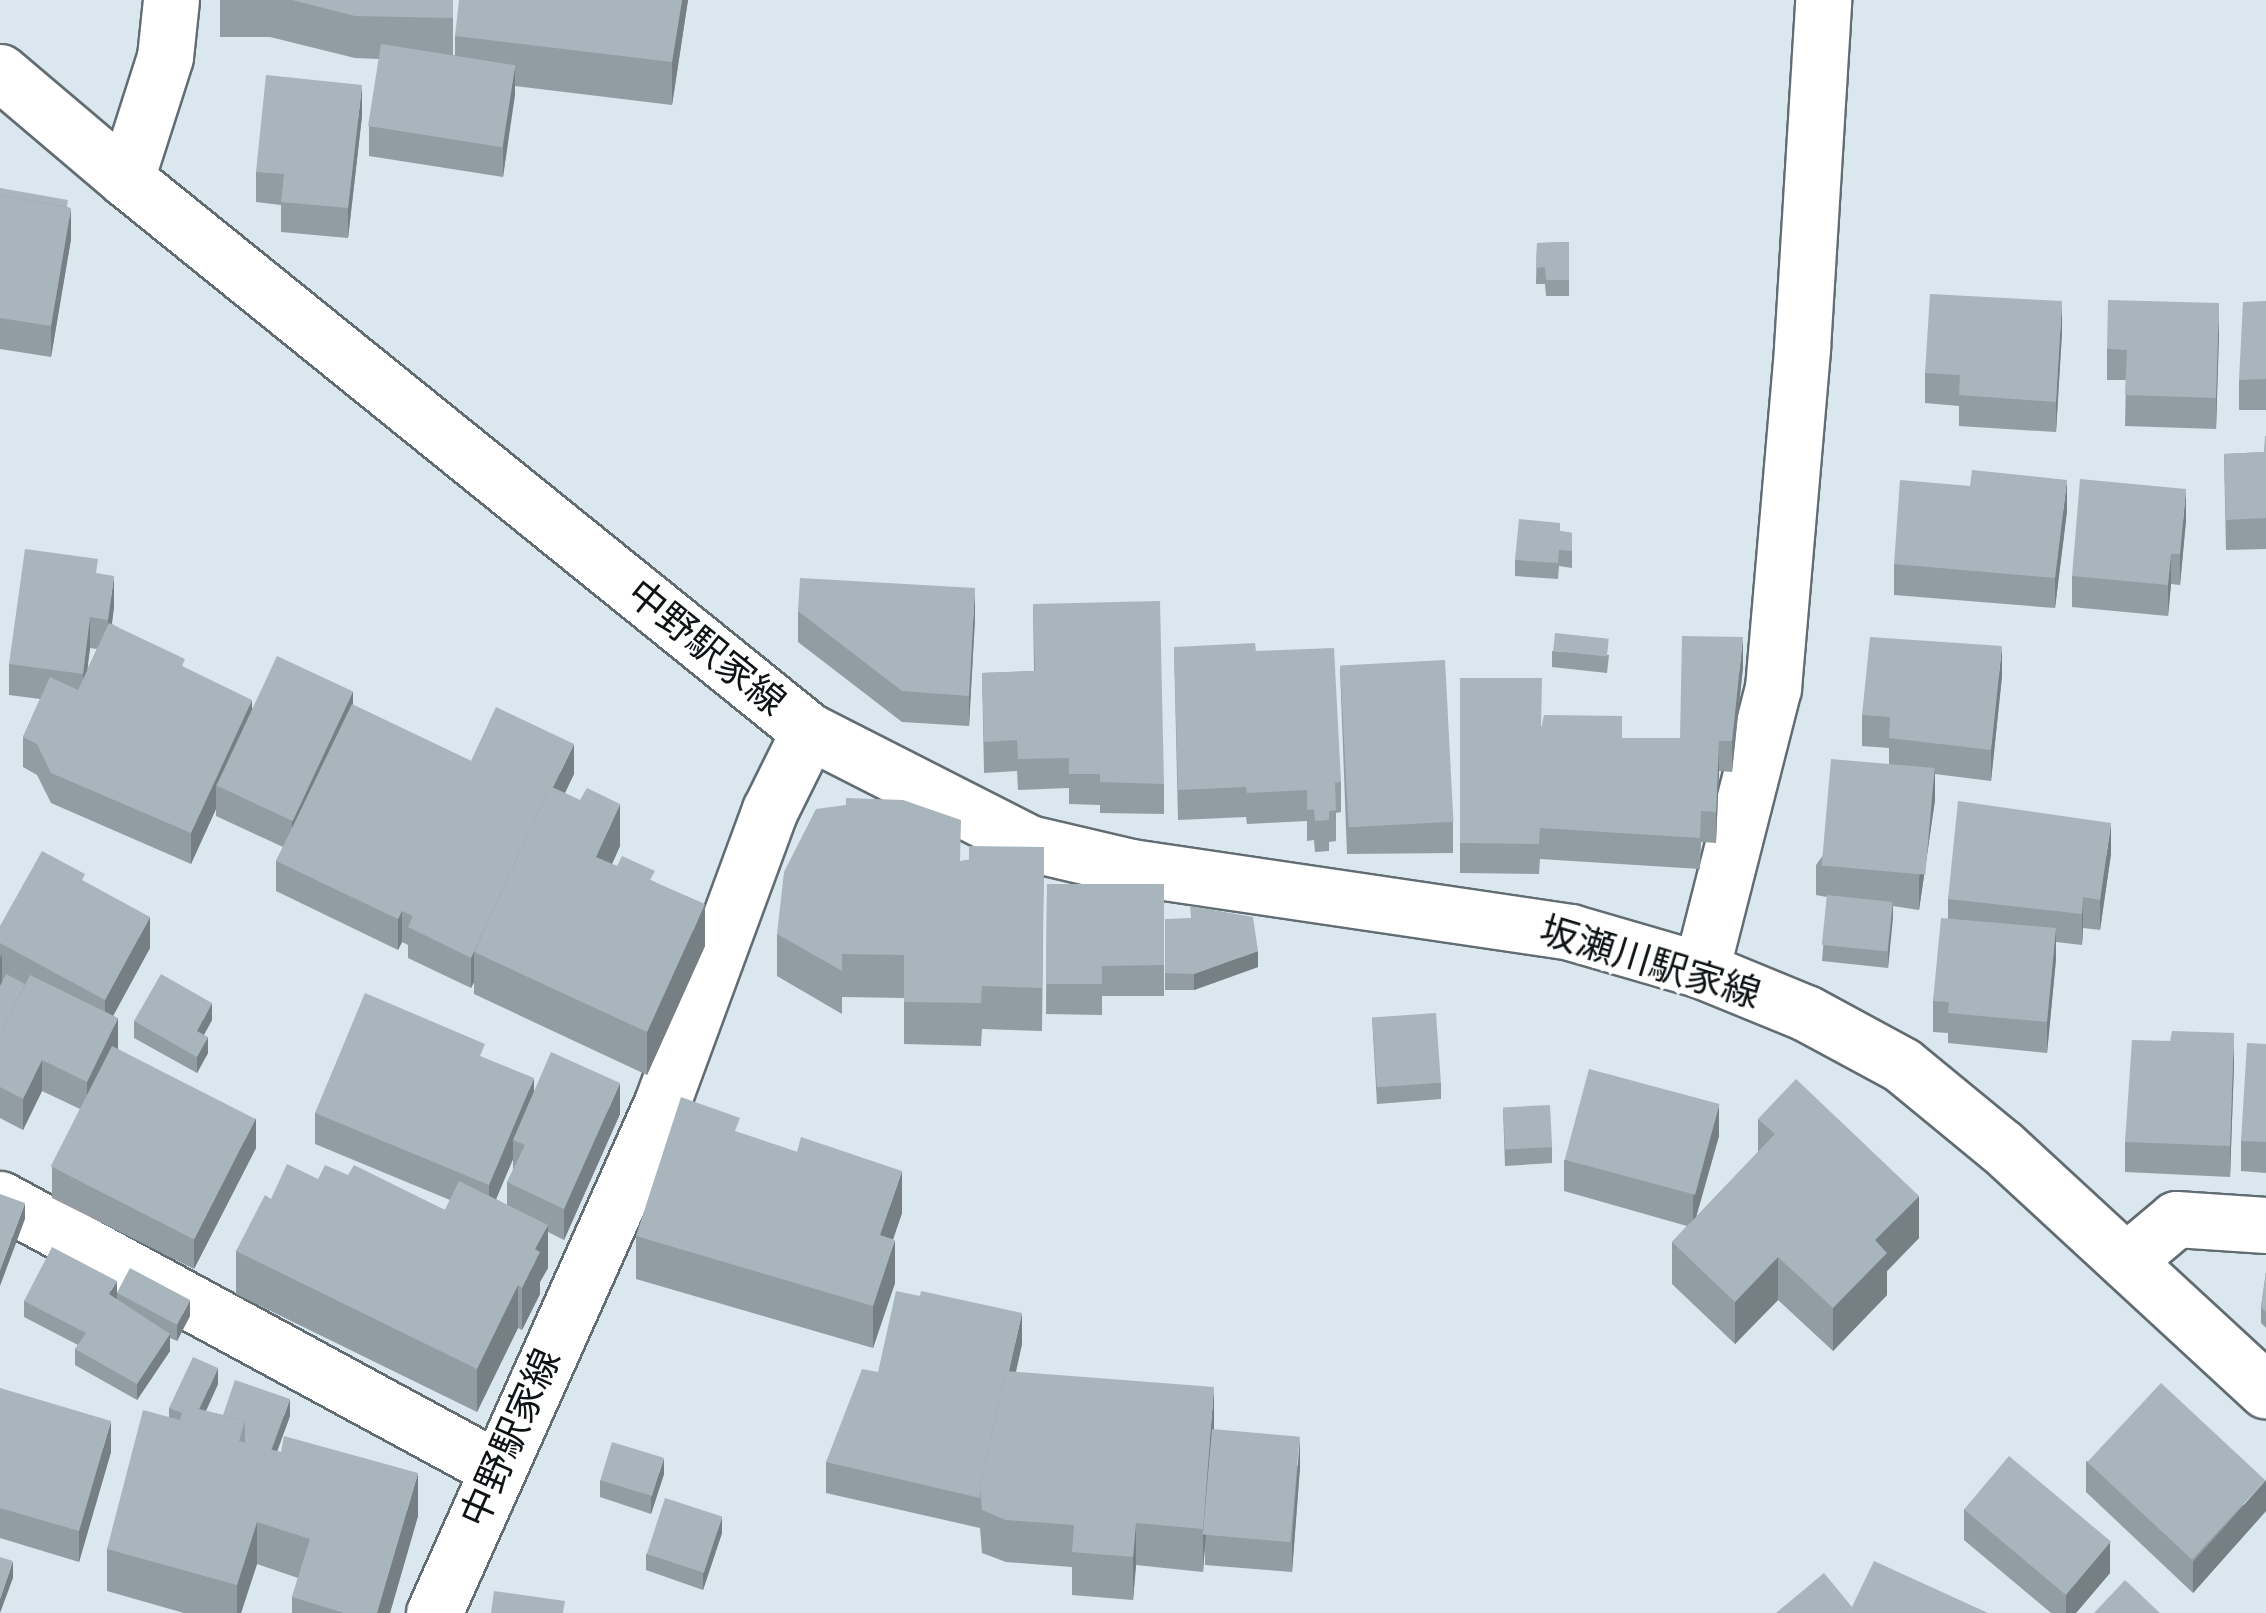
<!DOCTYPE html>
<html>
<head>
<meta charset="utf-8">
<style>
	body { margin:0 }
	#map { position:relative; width:2266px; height:1613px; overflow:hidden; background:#dae7ef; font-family:Signika,"Noto Sans JP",sans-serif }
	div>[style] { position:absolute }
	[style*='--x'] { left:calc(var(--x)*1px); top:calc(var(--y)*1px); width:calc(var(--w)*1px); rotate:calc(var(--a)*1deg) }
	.roads { filter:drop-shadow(2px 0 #616c73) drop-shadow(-2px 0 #616c73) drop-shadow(0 2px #616c73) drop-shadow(0 -2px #616c73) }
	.minor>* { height:55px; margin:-27.5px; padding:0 27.5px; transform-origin:27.5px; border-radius:27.5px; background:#fff }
	.secondary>* { height:55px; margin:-27.5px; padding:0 27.5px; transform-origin:27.5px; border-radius:27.5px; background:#fff }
	.wall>* { inset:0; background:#919ca3 }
	.shaded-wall>* { inset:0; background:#767f84 }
	.building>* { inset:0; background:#a9b5bd; transform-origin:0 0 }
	span { translate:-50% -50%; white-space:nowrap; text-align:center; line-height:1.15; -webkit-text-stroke:10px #fff; paint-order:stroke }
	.street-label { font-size:38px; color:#0e1315 }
</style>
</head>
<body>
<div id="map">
	<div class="roads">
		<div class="minor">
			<i style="--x:126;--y:179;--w:128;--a:-72.3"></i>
			<i style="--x:165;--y:57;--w:57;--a:-84"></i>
			<i style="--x:1701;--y:970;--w:291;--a:-75.7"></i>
			<i style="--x:1773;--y:688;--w:341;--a:-85.1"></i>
			<i style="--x:1802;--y:348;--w:349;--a:-86.5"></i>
			<i style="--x:0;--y:1199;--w:564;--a:28.47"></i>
			<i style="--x:2126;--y:1261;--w:65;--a:-40"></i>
			<i style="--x:2176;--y:1219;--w:90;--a:3.8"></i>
		</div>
		<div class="secondary">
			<i style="--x:0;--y:72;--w:165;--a:40.3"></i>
			<i style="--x:126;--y:179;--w:878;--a:38.95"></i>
			<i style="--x:809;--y:731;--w:247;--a:27"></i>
			<i style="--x:1029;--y:843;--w:105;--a:13.2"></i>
			<i style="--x:1131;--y:867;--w:444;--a:8.4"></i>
			<i style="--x:1570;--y:932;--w:136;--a:16.2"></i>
			<i style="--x:1701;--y:970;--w:113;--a:22.3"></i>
			<i style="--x:1806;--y:1013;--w:109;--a:28.4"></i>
			<i style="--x:1902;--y:1065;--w:129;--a:39.4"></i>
			<i style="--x:2002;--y:1147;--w:359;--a:42.7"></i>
			<i style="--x:434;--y:1613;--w:559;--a:-65.91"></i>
			<i style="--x:662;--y:1103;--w:312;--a:-69.8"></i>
			<i style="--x:770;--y:810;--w:88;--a:-63.7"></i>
		</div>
	</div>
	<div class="wall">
		<i style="clip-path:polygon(220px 0,453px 0,453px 55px,455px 55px,455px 36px,688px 0,672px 105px,515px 86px,503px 177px,369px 156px,369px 126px,379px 59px,355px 58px,270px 37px,220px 37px)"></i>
		<i style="clip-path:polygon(362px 116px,348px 238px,281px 232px,281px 205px,256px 202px,256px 172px)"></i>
		<i style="clip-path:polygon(0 188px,68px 207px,71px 239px,51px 357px,0 349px)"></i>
		<i style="clip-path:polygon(1569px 242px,1569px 296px,1546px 296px,1545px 284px,1536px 284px,1537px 243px)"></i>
		<i style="clip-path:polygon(2266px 301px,2266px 410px,2239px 410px,2239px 380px)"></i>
		<i style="clip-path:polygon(2062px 332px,2056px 432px,1959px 426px,1959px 406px,1925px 403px,1925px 373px)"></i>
		<i style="clip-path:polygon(2219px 334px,2216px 429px,2125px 426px,2126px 380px,2107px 380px,2107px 349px)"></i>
		<i style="clip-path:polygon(2266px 436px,2266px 549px,2226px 550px,2224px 454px,2264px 452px)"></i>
		<i style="clip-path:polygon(1970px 486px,2067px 511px,2055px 608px,1894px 595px,1894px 564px)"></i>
		<i style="clip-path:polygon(2186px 520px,2180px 585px,2171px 584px,2168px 616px,2072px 607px,2072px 576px)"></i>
		<i style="clip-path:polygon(1560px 531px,1572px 533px,1572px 568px,1559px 566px,1558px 579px,1515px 576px,1515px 560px)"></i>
		<i style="clip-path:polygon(evenodd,98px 573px,114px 607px,112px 624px,252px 708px,353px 705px,471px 761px,574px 774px,565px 793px,620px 846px,612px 864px,655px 882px,705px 946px,647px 1075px,474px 994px,474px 982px,471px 988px,408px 958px,408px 945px,402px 942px,398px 950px,276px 891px,276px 861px,283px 847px,216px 816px,216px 809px,191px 864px,51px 803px,37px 775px,23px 767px,23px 737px,40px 699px,9px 695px,9px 664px,98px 573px,90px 648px,97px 649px,87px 670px,90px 648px)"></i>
		<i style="clip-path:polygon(1033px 604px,1164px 784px,1164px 814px,1100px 813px,1100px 805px,1069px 804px,1069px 788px,1018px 790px,1017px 771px,984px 773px,982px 673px,1034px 671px)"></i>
		<i style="clip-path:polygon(798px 611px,975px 618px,969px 726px,902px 722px,798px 642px)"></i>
		<i style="clip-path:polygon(1174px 647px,1256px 651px,1341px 782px,1341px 812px,1336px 813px,1336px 841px,1329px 842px,1329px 851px,1315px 852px,1314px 840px,1307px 841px,1307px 821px,1247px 824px,1246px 817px,1178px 820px)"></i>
		<i style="clip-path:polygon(1552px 651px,1609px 655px,1607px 673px,1552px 667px)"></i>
		<i style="clip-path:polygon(1743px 667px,1732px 772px,1719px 771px,1716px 843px,1701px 842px,1700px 869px,1540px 859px,1539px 874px,1460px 873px,1460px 678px,1542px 727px,1622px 738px,1680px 738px)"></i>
		<i style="clip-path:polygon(1340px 668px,1453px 822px,1453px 853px,1347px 854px)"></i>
		<i style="clip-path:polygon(2002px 676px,1991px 781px,1935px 774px,1935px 800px,1919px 910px,1893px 906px,1888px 968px,1822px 961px,1827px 897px,1816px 895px,1816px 865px,1889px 764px,1889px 748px,1862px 746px,1862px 715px)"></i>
		<i style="clip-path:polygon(1044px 847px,1042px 1031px,982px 1029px,981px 1046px,904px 1044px,904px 998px,842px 997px,842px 1014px,777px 976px,777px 934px,961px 861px)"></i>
		<i style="clip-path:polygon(2111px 854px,2100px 930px,2083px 928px,2082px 945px,2056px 942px,2056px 959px,2047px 1053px,1948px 1043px,1948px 1033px,1933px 1032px,1933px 1001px,1948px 918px,1948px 899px)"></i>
		<i style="clip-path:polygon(85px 882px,150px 948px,113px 1015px,118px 1049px,256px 1148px,194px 1269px,52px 1198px,52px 1167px,80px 1109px,42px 1091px,23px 1130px,0 1118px,0 926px)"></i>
		<i style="clip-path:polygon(1047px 884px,1164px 884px,1164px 996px,1102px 996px,1102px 1015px,1046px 1014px)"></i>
		<i style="clip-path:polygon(1165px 919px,1258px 967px,1194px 990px,1165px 990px)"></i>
		<i style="clip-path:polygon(1372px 1017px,1441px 1083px,1441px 1099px,1377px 1104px)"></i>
		<i style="clip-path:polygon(212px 1020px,204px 1035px,208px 1053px,197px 1073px,134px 1038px,134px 1021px)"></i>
		<i style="clip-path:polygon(2266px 1044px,2266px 1173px,2241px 1171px,2241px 1141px)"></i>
		<i style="clip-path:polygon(evenodd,485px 1058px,534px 1093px,620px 1114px,564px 1240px,548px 1232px,548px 1268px,540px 1282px,540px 1294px,522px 1330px,518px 1328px,477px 1412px,236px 1294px,236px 1251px,271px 1199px,318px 1179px,348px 1175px,445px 1210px,450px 1200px,315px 1144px,315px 1113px,485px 1058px,513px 1159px,513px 1170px,507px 1182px,507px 1205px,496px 1199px,513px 1159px)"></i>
		<i style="clip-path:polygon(2234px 1064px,2230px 1177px,2125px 1172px,2125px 1142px)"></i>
		<i style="clip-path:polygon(1503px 1109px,1552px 1147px,1552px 1163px,1505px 1166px)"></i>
		<i style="clip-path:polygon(1758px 1119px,1919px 1238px,1887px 1271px,1887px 1295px,1833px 1351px,1778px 1300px,1735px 1344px,1672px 1284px,1672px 1242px,1687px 1226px,1564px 1191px,1564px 1160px,1719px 1136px,1696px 1217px,1758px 1152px)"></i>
		<i style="clip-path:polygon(740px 1133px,797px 1152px,902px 1213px,893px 1239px,895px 1283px,873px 1348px,636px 1279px,636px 1236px)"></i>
		<i style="clip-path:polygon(2266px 1272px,2266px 1328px,2261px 1323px,2261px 1307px)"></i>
		<i style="clip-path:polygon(117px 1292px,190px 1316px,177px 1341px,170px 1338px,170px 1351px,137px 1400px,75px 1365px,75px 1349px,78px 1345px,24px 1317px,24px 1301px)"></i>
		<i style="clip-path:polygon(1022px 1344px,1016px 1372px,1214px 1430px,1300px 1467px,1292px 1572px,1205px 1565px,1205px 1541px,1203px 1572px,1136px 1565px,1133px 1600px,1072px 1595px,1072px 1567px,1006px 1562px,982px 1553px,980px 1528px,826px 1493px,826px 1462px,878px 1372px)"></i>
		<i style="clip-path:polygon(218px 1384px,206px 1411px,223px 1415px,290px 1416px,277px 1451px,418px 1516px,390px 1613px,292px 1613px,292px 1597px,298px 1578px,257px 1564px,241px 1613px,184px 1613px,107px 1591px,107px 1549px,169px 1417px,169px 1408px)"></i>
		<i style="clip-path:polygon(0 1388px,111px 1452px,79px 1562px,0 1538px)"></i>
		<i style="clip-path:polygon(2086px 1461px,2266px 1511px,2193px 1593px,2086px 1492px)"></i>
		<i style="clip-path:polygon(664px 1474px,651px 1514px,600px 1497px,600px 1480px)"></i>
		<i style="clip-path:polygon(1964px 1509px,2110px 1573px,2076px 1613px,2051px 1613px,1964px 1540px)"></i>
		<i style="clip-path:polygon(722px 1533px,703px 1590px,646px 1570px,646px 1554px)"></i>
	</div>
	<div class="shaded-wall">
		<i style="clip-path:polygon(682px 0,688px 0,672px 105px,672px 62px)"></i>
		<i style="clip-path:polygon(515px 65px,515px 95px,503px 177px,503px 146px)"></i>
		<i style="clip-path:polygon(362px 85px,362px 116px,348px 238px,348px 208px)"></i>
		<i style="clip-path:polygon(71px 208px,71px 239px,51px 357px,51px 326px)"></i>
		<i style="clip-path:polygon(2062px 301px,2062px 332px,2056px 432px,2056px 402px)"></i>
		<i style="clip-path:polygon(2219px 303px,2219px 334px,2216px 429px,2216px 398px)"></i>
		<i style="clip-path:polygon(2067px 480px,2067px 511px,2055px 608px,2055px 578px)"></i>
		<i style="clip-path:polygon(2186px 489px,2186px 520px,2180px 585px,2180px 554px)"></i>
		<i style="clip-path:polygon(2171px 554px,2171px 584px,2168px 616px,2168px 585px)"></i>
		<i style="clip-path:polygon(114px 576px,114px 607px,108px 651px,108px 620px)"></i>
		<i style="clip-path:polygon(975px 588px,975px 618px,969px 726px,969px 696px)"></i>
		<i style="clip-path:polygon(90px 617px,90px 648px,83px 705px,83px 674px)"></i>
		<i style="clip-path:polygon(1743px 637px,1743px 667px,1732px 772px,1732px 741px)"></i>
		<i style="clip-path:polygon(2002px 646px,2002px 676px,1991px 781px,1991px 750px)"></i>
		<i style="clip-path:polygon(353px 691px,353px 722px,292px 851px,292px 820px)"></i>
		<i style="clip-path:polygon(252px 700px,252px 731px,216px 785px,216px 809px,191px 864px,191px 833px)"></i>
		<i style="clip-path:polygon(1719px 741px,1719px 771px,1716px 843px,1716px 812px)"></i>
		<i style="clip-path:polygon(574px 744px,574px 774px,486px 957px,474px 952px,474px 982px,471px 988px,471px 958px)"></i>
		<i style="clip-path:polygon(1935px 769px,1935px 800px,1919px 910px,1919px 879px)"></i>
		<i style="clip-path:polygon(620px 804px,620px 846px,596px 900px,596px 857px)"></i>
		<i style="clip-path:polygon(2111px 823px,2111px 854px,2100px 930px,2100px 900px)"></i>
		<i style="clip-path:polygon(2083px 897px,2083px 928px,2082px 945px,2082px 914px)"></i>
		<i style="clip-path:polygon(1893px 902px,1893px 918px,1888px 968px,1888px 952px)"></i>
		<i style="clip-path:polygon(705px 904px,705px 946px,647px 1075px,647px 1032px)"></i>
		<i style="clip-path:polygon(402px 911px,402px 942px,398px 950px,398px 919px)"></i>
		<i style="clip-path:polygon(150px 917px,150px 948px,105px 1031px,105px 1000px)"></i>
		<i style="clip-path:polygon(2056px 928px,2056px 959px,2047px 1053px,2047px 1022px)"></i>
		<i style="clip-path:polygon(1258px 951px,1258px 967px,1194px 990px,1194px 974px)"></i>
		<i style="clip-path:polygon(2px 954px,2px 996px,0 1001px,0 958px)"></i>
		<i style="clip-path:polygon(212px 1003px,212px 1020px,197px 1047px,197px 1031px)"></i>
		<i style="clip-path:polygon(118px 1018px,118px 1049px,87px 1112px,87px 1082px)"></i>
		<i style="clip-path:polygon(2234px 1033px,2234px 1064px,2230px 1177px,2230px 1146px)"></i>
		<i style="clip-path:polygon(208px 1037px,208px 1053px,197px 1073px,197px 1057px)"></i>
		<i style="clip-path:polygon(42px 1060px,42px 1091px,23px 1130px,23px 1099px)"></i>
		<i style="clip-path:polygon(534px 1078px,534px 1108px,513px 1140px,513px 1159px,489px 1216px,489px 1185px)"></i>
		<i style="clip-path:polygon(620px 1083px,620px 1114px,564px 1240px,564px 1209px)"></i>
		<i style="clip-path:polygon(1719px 1105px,1719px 1136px,1693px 1228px,1693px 1197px)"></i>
		<i style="clip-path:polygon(256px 1118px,256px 1148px,194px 1269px,194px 1239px)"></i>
		<i style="clip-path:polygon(902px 1171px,902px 1213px,880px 1278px,880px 1235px)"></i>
		<i style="clip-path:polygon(1919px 1196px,1919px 1238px,1887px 1271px,1887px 1295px,1833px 1351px,1833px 1308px,1875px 1240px)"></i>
		<i style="clip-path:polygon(25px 1203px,25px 1219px,0 1286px,0 1270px)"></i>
		<i style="clip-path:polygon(548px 1225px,548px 1268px,540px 1282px,540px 1294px,522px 1330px,522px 1288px,535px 1249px)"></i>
		<i style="clip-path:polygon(895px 1240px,895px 1283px,873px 1348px,873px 1306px)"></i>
		<i style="clip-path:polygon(1778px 1257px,1778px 1300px,1735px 1344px,1735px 1302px)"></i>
		<i style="clip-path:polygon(117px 1281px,117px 1298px,109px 1311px,109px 1294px)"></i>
		<i style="clip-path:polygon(518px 1285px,518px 1328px,477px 1412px,477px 1369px)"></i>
		<i style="clip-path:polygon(190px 1300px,190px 1316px,177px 1341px,177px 1325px)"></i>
		<i style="clip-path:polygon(1022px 1313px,1022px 1344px,984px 1511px,981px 1496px)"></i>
		<i style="clip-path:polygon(170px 1334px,170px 1351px,137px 1400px,137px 1384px)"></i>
		<i style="clip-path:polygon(218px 1368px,218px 1384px,195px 1435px,195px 1419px)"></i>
		<i style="clip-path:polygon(1214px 1387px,1214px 1430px,1203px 1572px,1203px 1529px)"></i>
		<i style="clip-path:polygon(290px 1399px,290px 1416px,270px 1471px,270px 1455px)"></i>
		<i style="clip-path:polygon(111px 1421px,111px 1452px,79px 1562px,79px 1531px)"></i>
		<i style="clip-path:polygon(1300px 1436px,1300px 1467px,1292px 1572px,1292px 1541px)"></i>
		<i style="clip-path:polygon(664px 1458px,664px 1474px,651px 1514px,651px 1498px)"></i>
		<i style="clip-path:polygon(418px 1473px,418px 1516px,390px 1613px,377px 1613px)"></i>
		<i style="clip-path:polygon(2266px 1480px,2266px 1511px,2193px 1593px,2193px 1562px)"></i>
		<i style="clip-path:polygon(722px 1517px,722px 1533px,703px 1590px,703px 1574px)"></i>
		<i style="clip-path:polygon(257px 1522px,257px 1564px,241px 1613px,237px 1613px,237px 1585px)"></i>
		<i style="clip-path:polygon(1136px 1523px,1136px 1565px,1133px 1600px,1133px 1557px)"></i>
		<i style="clip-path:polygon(2110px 1542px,2110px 1573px,2076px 1613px,2066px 1613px,2066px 1594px)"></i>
		<i style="clip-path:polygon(13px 1561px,13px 1578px,0 1613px,0 1599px)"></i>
	</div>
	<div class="building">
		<i style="clip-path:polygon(292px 0,453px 0,453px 18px,355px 16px)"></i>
		<i style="clip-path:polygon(459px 0,682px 0,672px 62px,455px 36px)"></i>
		<i style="left:381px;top:44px;width:136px;height:83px;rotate:9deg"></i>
		<i style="clip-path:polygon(266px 75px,362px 85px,348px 208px,281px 202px,284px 174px,256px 172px)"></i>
		<i style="left:0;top:188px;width:69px;height:7px;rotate:10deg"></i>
		<i style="clip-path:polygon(0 195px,71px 208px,51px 326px,0 318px)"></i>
		<i style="clip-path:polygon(1569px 242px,1569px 280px,1546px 280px,1545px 267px,1536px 268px,1537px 243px)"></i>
		<i style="clip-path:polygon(1930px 294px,2062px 301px,2056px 402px,1959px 395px,1960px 375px,1925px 373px)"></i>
		<i style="clip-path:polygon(2108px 300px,2219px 303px,2216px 398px,2125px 395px,2127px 350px,2107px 349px)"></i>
		<i style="clip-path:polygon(2266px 301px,2266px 379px,2239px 380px,2243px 302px)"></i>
		<i style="clip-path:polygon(2265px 436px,2266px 436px,2266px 518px,2226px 520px,2224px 454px,2264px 452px)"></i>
		<i style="clip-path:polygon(1972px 470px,2067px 480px,2055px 578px,1894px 564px,1900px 480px,1970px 486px)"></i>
		<i style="clip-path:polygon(2080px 479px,2186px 489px,2180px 554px,2171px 554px,2168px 585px,2072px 576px)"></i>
		<i style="clip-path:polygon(1519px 519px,1560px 523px,1560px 531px,1572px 533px,1572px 551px,1559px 550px,1558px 563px,1515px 560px)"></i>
		<i style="clip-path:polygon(25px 549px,98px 559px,96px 573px,114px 576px,108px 620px,90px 617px,83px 674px,9px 664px)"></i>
		<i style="clip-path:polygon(800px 578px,975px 588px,969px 696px,902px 691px,798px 611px)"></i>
		<i style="clip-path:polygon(1160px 601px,1164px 784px,1100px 782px,1100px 774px,1069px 774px,1069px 758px,1018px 759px,1017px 740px,984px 742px,982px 673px,1035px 671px,1033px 604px)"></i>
		<i style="clip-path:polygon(109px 623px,185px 659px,182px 666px,252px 700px,191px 833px,51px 773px,37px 744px,23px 737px,50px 677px,78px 690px)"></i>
		<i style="left:1555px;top:633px;width:54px;height:18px;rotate:6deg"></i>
		<i style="clip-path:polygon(1682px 636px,1743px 637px,1732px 741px,1719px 741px,1716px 812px,1701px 811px,1700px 838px,1540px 828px,1539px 844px,1460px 843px,1460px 678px,1542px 678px,1541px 730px,1544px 715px,1622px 716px,1622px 738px,1680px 738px)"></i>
		<i style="clip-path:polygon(1870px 637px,2002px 646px,1991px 750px,1889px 738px,1890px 717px,1862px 715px)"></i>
		<i style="clip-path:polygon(1255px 643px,1256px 651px,1334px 648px,1341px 782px,1335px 783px,1336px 810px,1329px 811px,1329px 820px,1315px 821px,1314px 809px,1307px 810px,1307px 790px,1247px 793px,1246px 787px,1178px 790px,1174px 647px)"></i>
		<i style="left:277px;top:656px;width:84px;height:143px;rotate:25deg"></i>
		<i style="left:1445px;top:660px;width:162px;height:105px;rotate:87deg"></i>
		<i style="clip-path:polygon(352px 704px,471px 761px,496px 707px,574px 744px,553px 787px,550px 786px,471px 958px,408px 927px,413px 916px,402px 911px,398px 919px,276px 861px)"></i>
		<i style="left:1831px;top:759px;width:104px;height:107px;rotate:5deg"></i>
		<i style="clip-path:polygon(550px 786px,580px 800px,587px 788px,620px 804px,596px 857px,617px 866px,622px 856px,655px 871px,650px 880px,705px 904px,647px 1032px,474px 952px)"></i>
		<i style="clip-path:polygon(846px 798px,903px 800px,961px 820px,960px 861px,969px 860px,969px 846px,1044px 847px,1042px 988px,982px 986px,981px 1003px,904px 1002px,904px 955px,842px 954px,842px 971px,777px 934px,784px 872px,816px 809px,846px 805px)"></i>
		<i style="clip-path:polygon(1958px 801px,2111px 823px,2100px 900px,2083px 897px,2082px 914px,1948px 899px)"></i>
		<i style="clip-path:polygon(42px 851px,85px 874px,82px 880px,150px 917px,105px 1000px,0 943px,0 926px)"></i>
		<i style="clip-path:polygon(1047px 884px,1164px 884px,1164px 965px,1102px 966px,1102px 984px,1046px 984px)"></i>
		<i style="left:1827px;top:895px;width:66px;height:50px;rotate:6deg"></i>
		<i style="clip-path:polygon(1190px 906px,1253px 917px,1258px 951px,1194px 974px,1165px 973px,1165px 919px,1191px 918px)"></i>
		<i style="clip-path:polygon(1941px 918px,2056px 928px,2047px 1022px,1948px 1013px,1949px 1002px,1933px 1001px)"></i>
		<i style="clip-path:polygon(6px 974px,25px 984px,0 1034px,0 986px)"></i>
		<i style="clip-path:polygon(161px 974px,212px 1003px,197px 1031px,208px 1037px,197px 1057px,134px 1021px)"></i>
		<i style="clip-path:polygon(30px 975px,118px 1018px,87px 1082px,42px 1060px,23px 1099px,0 1087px,0 1034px)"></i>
		<i style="clip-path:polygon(365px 993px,485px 1044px,480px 1056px,534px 1078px,489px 1185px,315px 1113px)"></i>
		<i style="left:1436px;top:1013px;width:70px;height:64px;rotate:86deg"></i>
		<i style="clip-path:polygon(2172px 1031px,2234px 1033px,2230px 1146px,2125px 1142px,2132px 1040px,2170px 1041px)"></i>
		<i style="clip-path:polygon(2247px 1043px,2266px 1044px,2266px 1142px,2241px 1141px)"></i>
		<i style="left:112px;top:1046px;width:161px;height:135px;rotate:27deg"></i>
		<i style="clip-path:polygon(551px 1052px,620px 1083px,564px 1209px,507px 1182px,525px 1145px,513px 1140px)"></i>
		<i style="left:1589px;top:1069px;width:135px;height:94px;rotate:15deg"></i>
		<i style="clip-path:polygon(1796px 1079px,1919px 1196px,1875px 1240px,1887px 1253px,1833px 1308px,1778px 1257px,1735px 1302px,1672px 1242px,1775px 1134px,1758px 1119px)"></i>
		<i style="clip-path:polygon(681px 1097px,740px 1118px,735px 1131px,797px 1152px,801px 1137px,902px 1171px,880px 1235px,895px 1240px,873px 1306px,636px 1236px)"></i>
		<i style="left:1550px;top:1105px;width:42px;height:47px;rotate:87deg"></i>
		<i style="clip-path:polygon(287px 1164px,318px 1179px,325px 1165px,348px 1175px,354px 1165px,445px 1210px,459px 1181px,548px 1225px,535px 1249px,540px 1252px,522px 1288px,518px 1285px,477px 1369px,236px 1251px,265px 1195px,271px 1199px)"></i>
		<i style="clip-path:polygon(0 1194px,25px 1203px,0 1270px)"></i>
		<i style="clip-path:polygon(52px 1247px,117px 1281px,109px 1294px,170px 1334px,137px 1384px,75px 1349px,86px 1333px,24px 1301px)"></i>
		<i style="left:130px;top:1268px;width:68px;height:28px;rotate:28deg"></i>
		<i style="clip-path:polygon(2266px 1272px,2266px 1312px,2261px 1307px)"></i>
		<i style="clip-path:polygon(896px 1291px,920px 1296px,921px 1291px,1022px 1313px,1009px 1371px,1006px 1371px,980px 1486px,980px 1498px,826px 1462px,862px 1369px,878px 1372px)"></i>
		<i style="clip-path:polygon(193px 1357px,218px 1368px,199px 1409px,184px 1405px,182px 1413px,169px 1408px)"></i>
		<i style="clip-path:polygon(1006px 1371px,1214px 1387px,1203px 1529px,1136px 1523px,1133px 1557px,1072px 1552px,1074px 1525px,1006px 1520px,982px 1510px,980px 1486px)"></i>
		<i style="clip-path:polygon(235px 1380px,290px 1399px,271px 1450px,245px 1443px,245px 1421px,223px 1415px)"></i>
		<i style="left:2161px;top:1383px;width:143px;height:108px;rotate:43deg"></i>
		<i style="clip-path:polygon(0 1388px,111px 1421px,79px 1531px,0 1508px)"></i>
		<i style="clip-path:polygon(184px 1405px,245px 1421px,239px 1441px,281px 1452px,284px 1436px,418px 1473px,377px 1613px,344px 1613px,292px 1597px,310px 1539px,257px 1522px,237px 1585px,107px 1549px,143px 1410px,180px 1420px)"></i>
		<i style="left:1212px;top:1429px;width:88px;height:106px;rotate:5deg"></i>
		<i style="left:612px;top:1442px;width:54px;height:40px;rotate:17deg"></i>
		<i style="left:2009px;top:1456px;width:133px;height:70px;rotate:40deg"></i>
		<i style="left:665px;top:1498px;width:60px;height:59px;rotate:18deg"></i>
		<i style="clip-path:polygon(0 1557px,13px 1561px,0 1599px)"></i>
		<i style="clip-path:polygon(1874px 1561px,1988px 1613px,1849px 1613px)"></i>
		<i style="clip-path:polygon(1824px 1573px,1852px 1607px,1849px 1613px,1776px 1613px)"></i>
		<i style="clip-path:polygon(2125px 1580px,2160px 1613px,2094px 1613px)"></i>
		<i style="clip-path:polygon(494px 1591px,565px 1601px,563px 1613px,491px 1613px)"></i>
	</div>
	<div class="street-label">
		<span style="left:706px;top:648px;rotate:39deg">中野駅家線</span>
		<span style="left:1650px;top:963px;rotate:17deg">坂瀬川駅家線</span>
		<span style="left:511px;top:1438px;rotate:-66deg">中野駅家線</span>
	</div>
</div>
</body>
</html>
